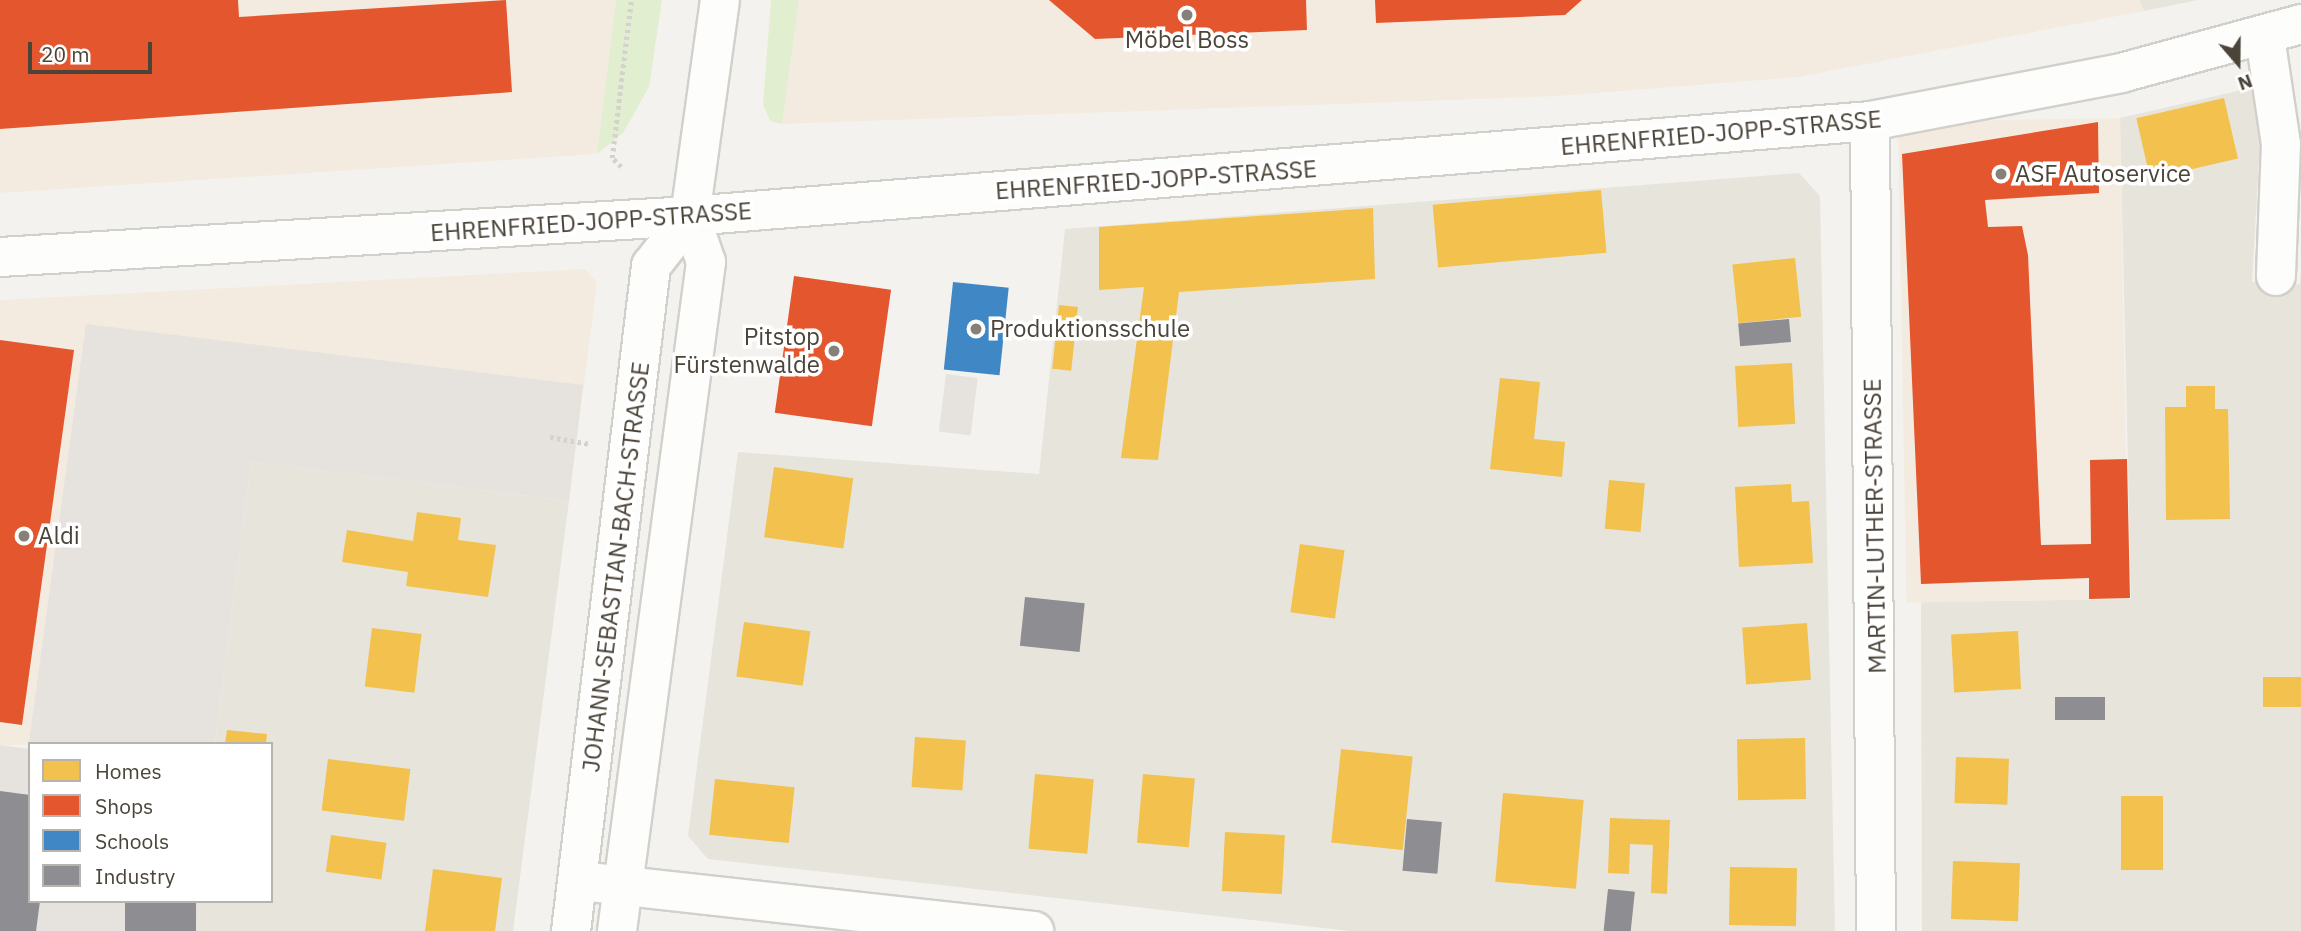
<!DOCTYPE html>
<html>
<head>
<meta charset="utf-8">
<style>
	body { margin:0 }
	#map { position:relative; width:2301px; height:931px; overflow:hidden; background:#f4f2ee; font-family:"IBM Plex Sans",sans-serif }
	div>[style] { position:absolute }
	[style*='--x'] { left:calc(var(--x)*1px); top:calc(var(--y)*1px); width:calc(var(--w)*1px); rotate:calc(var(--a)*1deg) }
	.residential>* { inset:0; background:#e7e4dc }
	.commercial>* { inset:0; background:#f3ebdf; transform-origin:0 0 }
	.industrial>* { inset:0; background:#e6e2de }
	.green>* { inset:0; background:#e1eecf }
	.parking>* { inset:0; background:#e6e3df; transform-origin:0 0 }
	.homes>* { inset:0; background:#f2c14e; transform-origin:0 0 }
	.shops>* { inset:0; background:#e4572e; transform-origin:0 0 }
	.schools>* { inset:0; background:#3f88c5; transform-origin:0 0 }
	.industry>* { inset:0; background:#8d8d92; transform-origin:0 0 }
	.path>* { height:4.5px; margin-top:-2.25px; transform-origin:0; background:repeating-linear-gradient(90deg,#d3d2cc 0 3.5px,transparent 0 7px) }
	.roads { filter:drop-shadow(2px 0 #d2d0cb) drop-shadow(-2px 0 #d2d0cb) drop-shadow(0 2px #d2d0cb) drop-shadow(0 -2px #d2d0cb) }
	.minor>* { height:38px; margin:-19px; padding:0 19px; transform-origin:19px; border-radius:19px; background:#fdfdfc }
	.dots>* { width:19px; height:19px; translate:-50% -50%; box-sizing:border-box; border:4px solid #fff; border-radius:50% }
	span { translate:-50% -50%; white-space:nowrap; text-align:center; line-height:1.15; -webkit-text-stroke:7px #fff; paint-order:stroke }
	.poi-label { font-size:24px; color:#4b4439 }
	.left { translate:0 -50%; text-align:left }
	.right { translate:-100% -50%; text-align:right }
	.street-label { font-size:24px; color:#4b4439 }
	.legend { position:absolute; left:28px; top:742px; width:245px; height:161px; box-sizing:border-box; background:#fff; border:2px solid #b7b4b0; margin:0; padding:9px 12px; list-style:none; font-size:21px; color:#4b4439 }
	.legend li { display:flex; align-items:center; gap:14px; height:35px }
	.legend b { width:35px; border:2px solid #b7b4b0 }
	.north { position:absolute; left:2203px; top:28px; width:70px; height:70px; -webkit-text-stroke:5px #fff; paint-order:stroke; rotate:160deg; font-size:19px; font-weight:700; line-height:28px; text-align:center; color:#4b4439 }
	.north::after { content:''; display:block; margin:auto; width:24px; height:32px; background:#4b4439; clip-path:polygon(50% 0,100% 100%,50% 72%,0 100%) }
	.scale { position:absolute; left:28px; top:42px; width:124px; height:32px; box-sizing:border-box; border:4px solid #4b4439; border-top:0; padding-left:9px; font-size:21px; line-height:24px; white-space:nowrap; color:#4b4439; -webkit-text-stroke:5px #fff; paint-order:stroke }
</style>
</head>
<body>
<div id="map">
	<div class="residential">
		<i style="clip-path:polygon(2139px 0,2198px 0,2144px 11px)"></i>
		<i style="clip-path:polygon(2255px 87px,2261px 127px,2252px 282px,2300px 284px,2301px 271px,2301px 931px,1922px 931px,1921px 602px,2131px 599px,2120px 118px)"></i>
		<i style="clip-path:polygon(1799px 173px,1820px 196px,1835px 931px,1350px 931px,708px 859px,688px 836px,738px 452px,1039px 474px,1065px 229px)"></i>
		<i style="clip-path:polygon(251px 462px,569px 501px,513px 931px,197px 931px,200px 901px,271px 901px,271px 744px,215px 744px)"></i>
	</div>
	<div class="commercial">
		<i style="clip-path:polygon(0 0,616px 0,597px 154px,0 193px)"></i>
		<i style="clip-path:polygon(799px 0,2139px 0,2144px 11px,1798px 77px,1558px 96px,782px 124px)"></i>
		<i style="left:2120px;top:118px;width:481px;height:222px;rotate:89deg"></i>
		<i style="clip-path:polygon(585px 269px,597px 283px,569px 501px,251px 462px,215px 744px,0 745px,0 300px)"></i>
	</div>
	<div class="industrial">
		<i style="clip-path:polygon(0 745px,30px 749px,30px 901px,200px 901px,197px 931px,0 931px)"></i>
	</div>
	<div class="green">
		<i style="clip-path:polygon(616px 0,662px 0,649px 87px,623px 133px,597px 154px)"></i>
		<i style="clip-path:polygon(771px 0,799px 0,782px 124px,770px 121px,763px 104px)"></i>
	</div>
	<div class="parking">
		<i style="clip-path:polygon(86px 324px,583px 385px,569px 501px,251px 462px,215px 744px,30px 744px,28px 749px)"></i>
		<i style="left:946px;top:374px;width:32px;height:58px;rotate:7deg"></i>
	</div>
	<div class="homes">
		<i style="left:2224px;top:98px;width:62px;height:90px;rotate:77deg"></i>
		<i style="left:1601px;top:190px;width:63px;height:169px;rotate:85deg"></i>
		<i style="clip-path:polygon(1373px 208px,1375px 279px,1179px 292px,1158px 460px,1121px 458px,1144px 287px,1099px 290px,1099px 227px)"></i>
		<i style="left:1795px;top:258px;width:59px;height:63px;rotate:84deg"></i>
		<i style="left:1059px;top:305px;width:19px;height:64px;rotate:6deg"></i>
		<i style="left:1792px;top:363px;width:61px;height:57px;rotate:87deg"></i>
		<i style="clip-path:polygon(1500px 378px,1540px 382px,1534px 439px,1565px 442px,1562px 477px,1490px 469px)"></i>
		<i style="clip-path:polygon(2186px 386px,2215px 386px,2215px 409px,2228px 409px,2230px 519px,2166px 520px,2165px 407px,2186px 407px)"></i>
		<i style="left:774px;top:467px;width:80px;height:71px;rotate:8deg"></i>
		<i style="left:1609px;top:480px;width:36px;height:49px;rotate:5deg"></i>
		<i style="clip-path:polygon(1791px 484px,1792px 502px,1809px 501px,1813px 563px,1739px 567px,1735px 487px)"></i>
		<i style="clip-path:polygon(417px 512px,461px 518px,458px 540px,496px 545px,488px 597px,406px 586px,408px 572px,342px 562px,347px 530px,413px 541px)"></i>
		<i style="left:1300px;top:544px;width:45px;height:69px;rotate:8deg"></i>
		<i style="left:744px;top:622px;width:67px;height:55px;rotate:8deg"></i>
		<i style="left:1807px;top:623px;width:57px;height:65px;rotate:86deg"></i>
		<i style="left:372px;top:628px;width:50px;height:59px;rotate:7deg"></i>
		<i style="left:2018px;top:631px;width:58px;height:67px;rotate:87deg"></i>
		<i style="left:2301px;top:677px;width:30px;height:38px;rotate:90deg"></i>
		<i style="clip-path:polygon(227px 730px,267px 734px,266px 744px,225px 744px)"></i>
		<i style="left:915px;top:737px;width:51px;height:50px;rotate:4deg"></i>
		<i style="left:1805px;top:738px;width:61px;height:68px;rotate:89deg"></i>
		<i style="left:1341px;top:749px;width:72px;height:94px;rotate:6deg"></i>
		<i style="left:1956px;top:757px;width:53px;height:46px;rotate:2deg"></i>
		<i style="left:328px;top:759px;width:83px;height:52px;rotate:7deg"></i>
		<i style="left:1035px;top:774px;width:59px;height:75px;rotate:5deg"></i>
		<i style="left:1143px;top:774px;width:52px;height:69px;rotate:5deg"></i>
		<i style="left:715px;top:779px;width:80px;height:56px;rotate:6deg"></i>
		<i style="left:1503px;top:793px;width:81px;height:89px;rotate:5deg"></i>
		<i style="left:2121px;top:796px;width:42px;height:74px"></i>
		<i style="clip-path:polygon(1610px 818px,1670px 820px,1667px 894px,1651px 893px,1653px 845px,1630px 844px,1629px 874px,1608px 873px)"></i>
		<i style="left:1225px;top:832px;width:60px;height:59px;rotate:3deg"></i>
		<i style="left:331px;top:835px;width:56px;height:37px;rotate:8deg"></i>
		<i style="left:1953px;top:861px;width:67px;height:58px;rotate:2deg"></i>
		<i style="left:1730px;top:867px;width:67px;height:58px;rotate:1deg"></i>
		<i style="clip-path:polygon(433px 869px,502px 878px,495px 931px,425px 931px)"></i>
	</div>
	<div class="shops">
		<i style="clip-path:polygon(0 0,238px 0,239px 17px,506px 0,512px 92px,0 129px)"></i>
		<i style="clip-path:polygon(1049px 0,1306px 0,1307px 30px,1095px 39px)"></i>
		<i style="clip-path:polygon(1375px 0,1582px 0,1565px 15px,1376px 23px)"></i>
		<i style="clip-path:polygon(2098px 122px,2099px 193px,1985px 200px,1988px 227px,2022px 226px,2028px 255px,2041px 545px,2091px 544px,2090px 460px,2127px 459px,2130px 598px,2089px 599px,2089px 578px,1921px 584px,1902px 154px)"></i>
		<i style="left:794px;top:276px;width:98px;height:138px;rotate:8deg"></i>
		<i style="clip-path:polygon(0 340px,74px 350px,22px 725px,0 722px)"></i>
	</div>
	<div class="schools">
		<i style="left:953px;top:282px;width:56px;height:88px;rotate:6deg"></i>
	</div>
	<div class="industry">
		<i style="left:1789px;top:319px;width:23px;height:51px;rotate:85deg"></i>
		<i style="left:1025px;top:597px;width:60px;height:49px;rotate:6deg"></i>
		<i style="left:2105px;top:697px;width:23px;height:50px;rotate:90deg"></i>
		<i style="clip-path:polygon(0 791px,30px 795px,30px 901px,40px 901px,36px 931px,0 931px)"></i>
		<i style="left:1407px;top:819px;width:35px;height:52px;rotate:5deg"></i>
		<i style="left:1608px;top:889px;width:27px;height:42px;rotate:6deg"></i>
		<i style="left:125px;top:901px;width:71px;height:30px"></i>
	</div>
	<div class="path">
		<i style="--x:621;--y:167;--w:13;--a:-135"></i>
		<i style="--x:612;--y:158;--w:159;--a:-83.1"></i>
		<i style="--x:550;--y:437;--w:41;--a:9.9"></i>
	</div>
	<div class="roads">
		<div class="minor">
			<i style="--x:2265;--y:37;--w:108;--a:81.5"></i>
			<i style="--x:2281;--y:144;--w:132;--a:92.2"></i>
			<i style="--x:1870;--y:121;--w:810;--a:89.58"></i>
			<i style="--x:0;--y:257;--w:691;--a:-3.4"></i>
			<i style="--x:690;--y:216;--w:1184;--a:-4.6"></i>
			<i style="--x:1870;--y:121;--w:256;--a:-10.8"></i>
			<i style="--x:2121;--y:73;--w:187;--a:-15.2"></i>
			<i style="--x:598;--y:883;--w:439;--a:6.3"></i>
			<i style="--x:571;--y:931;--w:670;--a:-83.14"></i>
			<i style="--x:651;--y:266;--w:63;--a:-52"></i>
			<i style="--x:617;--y:931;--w:675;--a:-82.42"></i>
			<i style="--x:706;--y:262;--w:49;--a:-109.2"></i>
			<i style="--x:690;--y:216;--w:218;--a:-82.1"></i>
		</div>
	</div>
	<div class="dots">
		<i style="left:1187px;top:15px;background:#868178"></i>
		<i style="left:2001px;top:174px;background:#868178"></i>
		<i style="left:976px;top:329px;background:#868178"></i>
		<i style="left:834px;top:351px;background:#868178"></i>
		<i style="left:24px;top:536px;background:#868178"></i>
	</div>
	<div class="poi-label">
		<span style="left:1187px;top:40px">Möbel Boss</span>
		<span class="left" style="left:2015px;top:174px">ASF Autoservice</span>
		<span class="left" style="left:990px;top:329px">Produktionsschule</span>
		<span class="right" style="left:820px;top:351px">Pitstop<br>Fürstenwalde</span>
		<span class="left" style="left:38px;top:536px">Aldi</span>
	</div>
	<div class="street-label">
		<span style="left:1721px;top:133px;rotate:-5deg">EHRENFRIED-JOPP-STRASSE</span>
		<span style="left:1156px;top:180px;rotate:-4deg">EHRENFRIED-JOPP-STRASSE</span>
		<span style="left:591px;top:222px;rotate:-4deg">EHRENFRIED-JOPP-STRASSE</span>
		<span style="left:1875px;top:526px;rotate:-91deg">MARTIN-LUTHER-STRASSE</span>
		<span style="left:616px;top:567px;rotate:-83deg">JOHANN-SEBASTIAN-BACH-STRASSE</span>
	</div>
	<ul class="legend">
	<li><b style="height:19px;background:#f2c14e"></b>Homes</li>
	<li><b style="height:19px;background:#e4572e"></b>Shops</li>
	<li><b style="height:19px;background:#3f88c5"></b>Schools</li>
	<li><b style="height:19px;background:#8d8d92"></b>Industry</li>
	</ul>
	<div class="north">N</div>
	<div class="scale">20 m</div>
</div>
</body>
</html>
